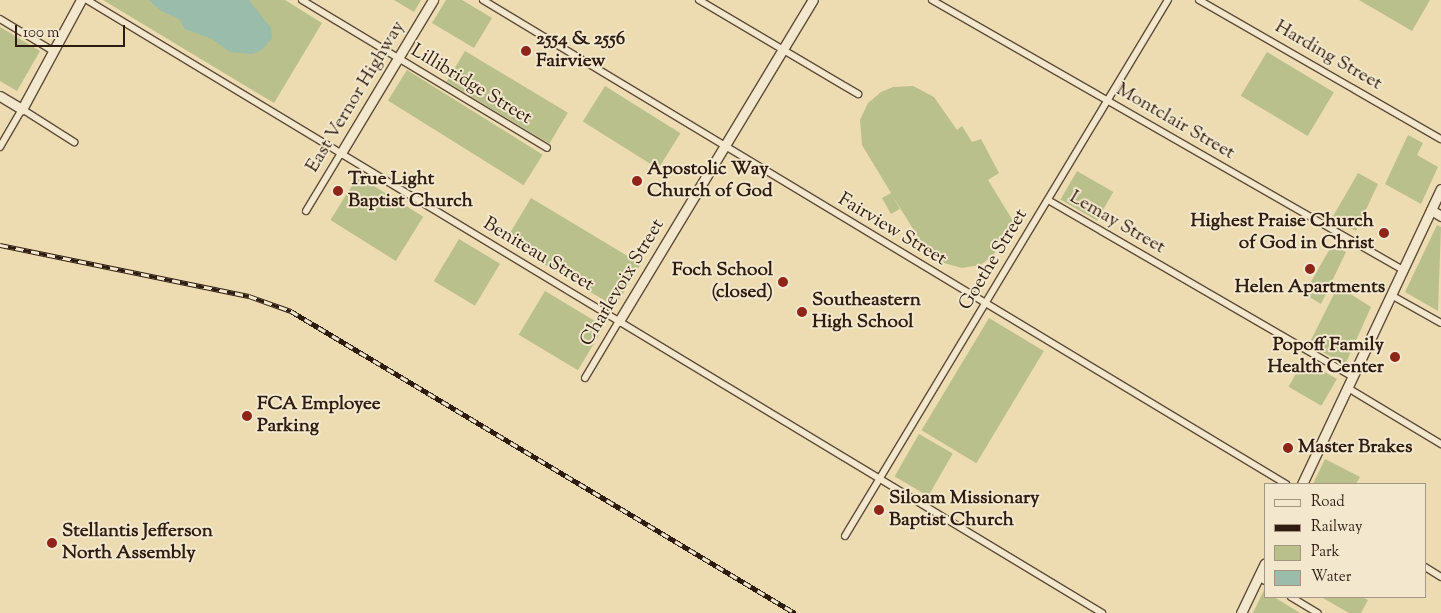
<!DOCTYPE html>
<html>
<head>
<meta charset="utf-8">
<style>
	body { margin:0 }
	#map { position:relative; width:1441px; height:613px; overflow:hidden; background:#eddcb2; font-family:"Sorts Mill Goudy",serif }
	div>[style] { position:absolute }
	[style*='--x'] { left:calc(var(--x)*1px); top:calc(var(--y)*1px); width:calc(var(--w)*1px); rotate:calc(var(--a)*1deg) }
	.green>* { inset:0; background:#b9c08c; transform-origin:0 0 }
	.water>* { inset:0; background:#99bcab }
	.roads { filter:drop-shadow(1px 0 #5e4c39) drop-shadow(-1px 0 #5e4c39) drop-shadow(0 1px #5e4c39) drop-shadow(0 -1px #5e4c39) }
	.street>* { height:6px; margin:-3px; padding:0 3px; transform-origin:3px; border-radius:3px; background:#f3e8cd }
	.secondary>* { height:9px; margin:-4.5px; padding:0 4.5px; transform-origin:4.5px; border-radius:4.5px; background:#f3e8cd }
	.rail>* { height:4.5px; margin-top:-2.25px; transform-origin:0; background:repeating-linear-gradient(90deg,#f3e8cd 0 8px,#2f1c11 0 16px); box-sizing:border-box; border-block:1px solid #2f1c11 }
	.dots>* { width:14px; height:14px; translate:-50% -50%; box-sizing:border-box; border:2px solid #f3e8cd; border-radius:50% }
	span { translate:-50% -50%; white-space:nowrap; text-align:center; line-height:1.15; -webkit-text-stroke:4px #f3e8cd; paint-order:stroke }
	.poi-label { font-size:19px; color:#2f1c11; font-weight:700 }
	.left { translate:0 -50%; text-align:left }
	.right { translate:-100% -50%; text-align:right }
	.street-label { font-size:19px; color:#2f1c11 }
	.legend { position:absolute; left:1264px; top:483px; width:162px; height:115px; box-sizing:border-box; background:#f3e8cd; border:1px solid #a59682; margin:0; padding:6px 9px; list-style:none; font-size:15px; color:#2f1c11 }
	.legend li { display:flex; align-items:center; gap:10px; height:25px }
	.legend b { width:25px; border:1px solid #a59682 }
	.scale { position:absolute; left:15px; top:25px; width:110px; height:22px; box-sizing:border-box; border:2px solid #2f1c11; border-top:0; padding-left:6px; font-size:15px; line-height:18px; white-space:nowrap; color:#2f1c11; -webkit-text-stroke:4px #f3e8cd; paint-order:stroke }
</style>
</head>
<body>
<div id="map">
	<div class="green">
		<i style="clip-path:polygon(103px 0,285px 0,322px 23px,274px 103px)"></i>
		<i style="clip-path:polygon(394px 0,421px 0,414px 12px)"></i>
		<i style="clip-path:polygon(446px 0,462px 0,492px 18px,474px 48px,432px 23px)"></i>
		<i style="clip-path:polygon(1359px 0,1430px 0,1412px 31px)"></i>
		<i style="clip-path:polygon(0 27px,40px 51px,17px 91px,0 81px)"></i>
		<i style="left:465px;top:51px;width:120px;height:36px;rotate:31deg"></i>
		<i style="left:1267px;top:52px;width:78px;height:51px;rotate:31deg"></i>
		<i style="left:407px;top:70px;width:160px;height:36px;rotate:32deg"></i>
		<i style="left:605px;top:86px;width:89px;height:42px;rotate:32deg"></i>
		<i style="clip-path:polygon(913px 86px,934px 97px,957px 130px,962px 126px,972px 142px,981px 139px,999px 173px,988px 180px,1018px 229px,1009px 234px,1006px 230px,993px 256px,980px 265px,962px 268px,940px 262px,928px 253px,892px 195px,900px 209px,891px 214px,882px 198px,891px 193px,862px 145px,860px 120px,868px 103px,881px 92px,893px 87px)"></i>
		<i style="clip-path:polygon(1408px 135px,1423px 143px,1417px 155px,1438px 167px,1421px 204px,1385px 184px)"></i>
		<i style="left:1077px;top:171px;width:42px;height:33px;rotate:30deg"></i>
		<i style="clip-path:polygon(1358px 173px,1378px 184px,1356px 231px,1332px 218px)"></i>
		<i style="left:358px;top:176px;width:77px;height:52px;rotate:32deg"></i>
		<i style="left:531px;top:198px;width:128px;height:50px;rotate:31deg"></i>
		<i style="clip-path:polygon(1437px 225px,1441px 227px,1438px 311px,1405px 292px)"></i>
		<i style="left:459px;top:239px;width:48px;height:49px;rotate:31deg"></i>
		<i style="clip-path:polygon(1332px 245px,1346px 252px,1321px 304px,1304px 294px)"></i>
		<i style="clip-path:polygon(1338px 286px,1371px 307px,1345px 365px,1309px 344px)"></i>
		<i style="left:545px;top:291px;width:69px;height:51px;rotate:31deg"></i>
		<i style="left:989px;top:318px;width:64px;height:131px;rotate:31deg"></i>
		<i style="left:1304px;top:360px;width:38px;height:31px;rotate:30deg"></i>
		<i style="left:919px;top:434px;width:39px;height:49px;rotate:30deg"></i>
		<i style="clip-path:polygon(1325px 459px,1360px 477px,1356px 484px,1313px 484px)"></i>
		<i style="clip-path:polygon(1264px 590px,1265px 597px,1274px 597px,1300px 613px,1253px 613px)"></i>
		<i style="clip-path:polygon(1362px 597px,1368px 600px,1361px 613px,1349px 613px,1323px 598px)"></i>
	</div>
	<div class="water">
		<i style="clip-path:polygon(149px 0,249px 0,271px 28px,272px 38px,263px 49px,253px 54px,230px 52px,212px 39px,185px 29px,179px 19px,161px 11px)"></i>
	</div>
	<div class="roads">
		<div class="street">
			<i style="--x:87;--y:0;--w:1186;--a:31.13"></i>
			<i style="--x:302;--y:0;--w:286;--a:31.1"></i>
			<i style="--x:483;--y:0;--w:938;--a:31.08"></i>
			<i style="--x:699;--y:0;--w:185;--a:30.6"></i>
			<i style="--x:932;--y:0;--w:543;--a:29.82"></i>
			<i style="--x:1199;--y:0;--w:279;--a:29.9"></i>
			<i style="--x:0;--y:19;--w:62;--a:31.1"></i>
			<i style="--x:0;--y:147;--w:44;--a:-59.9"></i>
			<i style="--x:22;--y:109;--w:62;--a:32.4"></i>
			<i style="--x:1048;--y:200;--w:353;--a:30.1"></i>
			<i style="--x:306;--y:211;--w:68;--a:-58.9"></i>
			<i style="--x:1391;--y:295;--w:57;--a:29.2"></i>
			<i style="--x:585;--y:378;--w:66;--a:-59.2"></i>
			<i style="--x:1348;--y:388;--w:109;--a:31.1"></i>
			<i style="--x:845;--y:536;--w:626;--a:-58.93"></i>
			<i style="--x:1425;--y:567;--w:19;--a:32"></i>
			<i style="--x:1258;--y:577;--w:8;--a:30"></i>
			<i style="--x:1291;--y:597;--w:31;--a:31"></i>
		</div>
		<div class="secondary">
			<i style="--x:0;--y:96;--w:26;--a:31"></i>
			<i style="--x:22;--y:109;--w:124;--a:-61.6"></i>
			<i style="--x:341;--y:153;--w:179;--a:-59"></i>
			<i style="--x:1431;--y:210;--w:12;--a:31"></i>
			<i style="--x:619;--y:321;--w:375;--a:-58.9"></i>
			<i style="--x:1302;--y:484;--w:326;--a:-64.8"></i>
			<i style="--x:1241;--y:613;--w:55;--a:-64.4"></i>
		</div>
	</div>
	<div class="rail">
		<i style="--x:0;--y:245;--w:254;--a:11.6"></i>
		<i style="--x:249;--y:296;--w:45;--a:19.7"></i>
		<i style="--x:291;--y:311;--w:588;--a:30.93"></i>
	</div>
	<div class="dots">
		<i style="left:526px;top:51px;background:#8f2418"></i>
		<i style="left:637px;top:181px;background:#8f2418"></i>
		<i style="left:338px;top:191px;background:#8f2418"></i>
		<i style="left:1384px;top:233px;background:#8f2418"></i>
		<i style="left:1310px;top:269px;background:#8f2418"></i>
		<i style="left:783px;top:282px;background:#8f2418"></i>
		<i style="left:802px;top:312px;background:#8f2418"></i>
		<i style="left:1395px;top:357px;background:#8f2418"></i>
		<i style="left:247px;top:416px;background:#8f2418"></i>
		<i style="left:1288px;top:448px;background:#8f2418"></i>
		<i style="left:879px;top:510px;background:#8f2418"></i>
		<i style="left:52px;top:543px;background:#8f2418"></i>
	</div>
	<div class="poi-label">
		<span class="left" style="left:536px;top:51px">2554 &amp; 2556<br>Fairview</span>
		<span class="left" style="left:647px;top:181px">Apostolic Way<br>Church of God</span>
		<span class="left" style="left:348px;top:191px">True Light<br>Baptist Church</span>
		<span class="right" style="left:1374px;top:233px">Highest Praise Church<br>of God in Christ</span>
		<span class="right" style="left:773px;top:282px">Foch School<br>(closed)</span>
		<span style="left:1310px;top:288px">Helen Apartments</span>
		<span class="left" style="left:812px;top:312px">Southeastern<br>High School</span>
		<span class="right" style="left:1384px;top:357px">Popoff Family<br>Health Center</span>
		<span class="left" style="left:257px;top:416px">FCA Employee<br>Parking</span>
		<span class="left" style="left:1298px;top:448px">Master Brakes</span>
		<span class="left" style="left:889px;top:510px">Siloam Missionary<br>Baptist Church</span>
		<span class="left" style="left:62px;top:543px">Stellantis Jefferson<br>North Assembly</span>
	</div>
	<div class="street-label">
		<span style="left:1328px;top:56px;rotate:30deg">Harding Street</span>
		<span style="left:471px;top:85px;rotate:31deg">Lillibridge Street</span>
		<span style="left:356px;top:97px;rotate:-59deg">East Vernor Highway</span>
		<span style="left:1175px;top:122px;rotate:30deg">Montclair Street</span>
		<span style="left:1117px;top:223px;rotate:30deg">Lemay Street</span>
		<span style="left:892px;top:230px;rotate:31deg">Fairview Street</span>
		<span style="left:538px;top:255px;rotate:31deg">Beniteau Street</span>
		<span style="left:994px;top:260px;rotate:-59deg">Goethe Street</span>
		<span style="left:623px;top:283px;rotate:-59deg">Charlevoix Street</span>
	</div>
	<ul class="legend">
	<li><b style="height:6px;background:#f3e8cd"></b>Road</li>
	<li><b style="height:6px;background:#2f1c11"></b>Railway</li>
	<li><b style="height:14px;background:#b9c08c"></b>Park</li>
	<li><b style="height:14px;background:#99bcab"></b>Water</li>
	</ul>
	<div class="scale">100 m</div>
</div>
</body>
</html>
